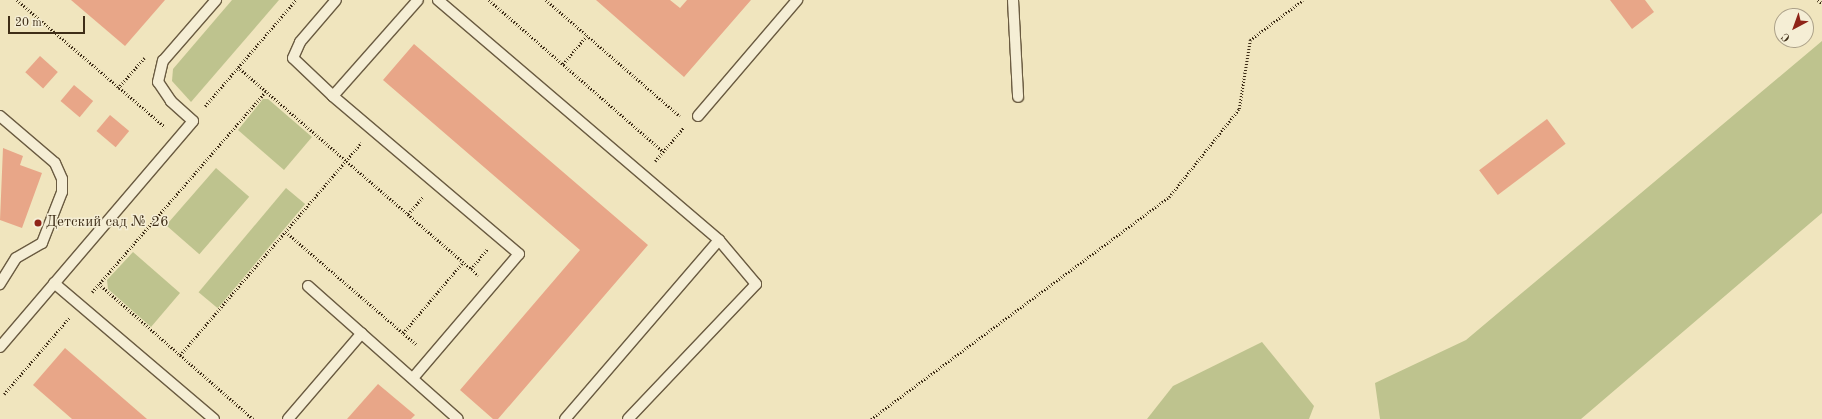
<!DOCTYPE html>
<html>
<head>
<meta charset="utf-8">
<style>
	body { margin:0 }
	#map { position:relative; width:1822px; height:419px; overflow:hidden; background:#f0e5be; font-family:"Old Standard TT",serif }
	div>[style] { position:absolute }
	[style*='--x'] { left:calc(var(--x)*1px); top:calc(var(--y)*1px); width:calc(var(--w)*1px); rotate:calc(var(--a)*1deg) }
	.green>* { inset:0; background:#bec38e; transform-origin:0 0 }
	.building>* { inset:0; background:#e8a688; transform-origin:0 0 }
	.path>* { height:2.5px; margin-top:-1.25px; transform-origin:0; background:repeating-linear-gradient(90deg,#3e2d17 0 1px,transparent 0 3px) }
	.roads { filter:drop-shadow(1px 0 #6a5b41) drop-shadow(-1px 0 #6a5b41) drop-shadow(0 1px #6a5b41) drop-shadow(0 -1px #6a5b41) }
	.service>* { height:10px; margin:-5px; padding:0 5px; transform-origin:5px; border-radius:5px; background:#f5eed5 }
	.dots>* { width:11px; height:11px; translate:-50% -50%; box-sizing:border-box; border:2px solid #f5eed5; border-radius:50% }
	span { translate:-50% -50%; white-space:nowrap; text-align:center; line-height:1.15; -webkit-text-stroke:3px #f5eed5; paint-order:stroke }
	.poi-label { font-size:15px; color:#3e2d17 }
	.left { translate:0 -50%; text-align:left }
	.north { position:absolute; left:1774px; top:8px; width:40px; height:40px; box-sizing:border-box; background:#f5eed5; border:1px solid #aca189; border-radius:50%; rotate:221deg; font-size:11px; font-weight:700; line-height:16px; text-align:center; color:#3e2d17 }
	.north::after { content:''; display:block; margin:auto; width:14px; height:18px; background:#8f2418; clip-path:polygon(50% 0,100% 100%,50% 72%,0 100%) }
	.scale { position:absolute; left:8px; top:16px; width:77px; height:18px; box-sizing:border-box; border:2px solid #3e2d17; border-top:0; padding-left:5px; font-size:12px; line-height:14px; white-space:nowrap; color:#3e2d17; -webkit-text-stroke:3px #f5eed5; paint-order:stroke }
</style>
</head>
<body>
<div id="map">
	<div class="green">
		<i style="clip-path:polygon(232px 0,279px 0,191px 102px,172px 81px,173px 69px)"></i>
		<i style="clip-path:polygon(1822px 41px,1822px 213px,1581px 419px,1380px 419px,1375px 383px,1466px 340px)"></i>
		<i style="clip-path:polygon(263px 99px,268px 99px,312px 137px,284px 170px,238px 130px)"></i>
		<i style="left:216px;top:168px;width:44px;height:76px;rotate:41deg"></i>
		<i style="left:286px;top:188px;width:25px;height:136px;rotate:40deg"></i>
		<i style="clip-path:polygon(133px 252px,180px 293px,151px 327px,108px 289px,107px 280px)"></i>
		<i style="clip-path:polygon(1262px 342px,1314px 406px,1309px 419px,1147px 419px,1173px 386px)"></i>
	</div>
	<div class="building">
		<i style="clip-path:polygon(71px 0,165px 0,125px 46px)"></i>
		<i style="clip-path:polygon(596px 0,670px 0,680px 8px,687px 0,751px 0,684px 77px)"></i>
		<i style="clip-path:polygon(1610px 0,1645px 0,1654px 12px,1632px 29px)"></i>
		<i style="clip-path:polygon(414px 44px,648px 245px,498px 419px,493px 419px,460px 390px,580px 250px,383px 80px)"></i>
		<i style="left:40px;top:56px;width:24px;height:22px;rotate:42deg"></i>
		<i style="left:74px;top:85px;width:25px;height:21px;rotate:40deg"></i>
		<i style="left:110px;top:115px;width:25px;height:21px;rotate:40deg"></i>
		<i style="left:1547px;top:119px;width:31px;height:85px;rotate:53deg"></i>
		<i style="clip-path:polygon(3px 148px,23px 156px,20px 165px,42px 173px,22px 228px,0 220px)"></i>
		<i style="clip-path:polygon(65px 348px,147px 419px,72px 419px,33px 385px)"></i>
		<i style="clip-path:polygon(378px 384px,415px 415px,411px 419px,347px 419px)"></i>
	</div>
	<div class="path">
		<i style="--x:17;--y:0;--w:195;--a:40.6"></i>
		<i style="--x:489;--y:0;--w:230;--a:41"></i>
		<i style="--x:546;--y:0;--w:177;--a:40.9"></i>
		<i style="--x:1818;--y:0;--w:5;--a:37"></i>
		<i style="--x:563;--y:64;--w:38;--a:-50"></i>
		<i style="--x:238;--y:67;--w:318;--a:40.9"></i>
		<i style="--x:118;--y:88;--w:40;--a:-49"></i>
		<i style="--x:205;--y:106;--w:140;--a:-49.4"></i>
		<i style="--x:655;--y:161;--w:45;--a:-49.5"></i>
		<i style="--x:408;--y:214;--w:23;--a:-49"></i>
		<i style="--x:286;--y:232;--w:173;--a:40.8"></i>
		<i style="--x:471;--y:269;--w:26;--a:-51"></i>
		<i style="--x:99;--y:284;--w:205;--a:41.2"></i>
		<i style="--x:92;--y:292;--w:266;--a:-49.1"></i>
		<i style="--x:403;--y:333;--w:93;--a:-49.8"></i>
		<i style="--x:180;--y:355;--w:279;--a:-49.5"></i>
		<i style="--x:4;--y:394;--w:100;--a:-49.5"></i>
		<i style="--x:871;--y:419;--w:372;--a:-36.7"></i>
		<i style="--x:1169;--y:197;--w:112;--a:-51.5"></i>
		<i style="--x:1239;--y:109;--w:70;--a:-80.9"></i>
		<i style="--x:1250;--y:40;--w:66;--a:-37"></i>
	</div>
	<div class="roads">
		<div class="service">
			<i style="--x:438;--y:0;--w:370;--a:40.5"></i>
			<i style="--x:719;--y:240;--w:236;--a:130.7"></i>
			<i style="--x:1013;--y:0;--w:97;--a:87"></i>
			<i style="--x:333;--y:96;--w:55;--a:-136.5"></i>
			<i style="--x:293;--y:58;--w:17;--a:-66"></i>
			<i style="--x:300;--y:42;--w:55;--a:-49.4"></i>
			<i style="--x:0;--y:116;--w:72;--a:40.5"></i>
			<i style="--x:55;--y:163;--w:17;--a:66"></i>
			<i style="--x:62;--y:179;--w:13;--a:90"></i>
			<i style="--x:62;--y:192;--w:55;--a:111.4"></i>
			<i style="--x:42;--y:243;--w:30;--a:150"></i>
			<i style="--x:16;--y:258;--w:31;--a:122"></i>
			<i style="--x:698;--y:116;--w:153;--a:-49.5"></i>
			<i style="--x:54;--y:283;--w:210;--a:40.4"></i>
			<i style="--x:308;--y:286;--w:200;--a:41.6"></i>
			<i style="--x:0;--y:347;--w:297;--a:-49.5"></i>
			<i style="--x:193;--y:121;--w:30;--a:-138"></i>
			<i style="--x:171;--y:101;--w:23;--a:-124"></i>
			<i style="--x:158;--y:82;--w:22;--a:-77"></i>
			<i style="--x:163;--y:61;--w:81;--a:-49"></i>
			<i style="--x:413;--y:378;--w:163;--a:-49.5"></i>
			<i style="--x:519;--y:254;--w:244;--a:-139.7"></i>
			<i style="--x:333;--y:96;--w:128;--a:-48.5"></i>
			<i style="--x:288;--y:419;--w:113;--a:-49.3"></i>
			<i style="--x:628;--y:419;--w:186;--a:-46.5"></i>
			<i style="--x:756;--y:284;--w:57;--a:-130.1"></i>
		</div>
	</div>
	<div class="dots">
		<i style="left:38px;top:223px;background:#8f2418"></i>
	</div>
	<div class="poi-label">
		<span class="left" style="left:46px;top:223px">Детский сад № 26</span>
	</div>
	<div class="north">С</div>
	<div class="scale">20 m</div>
</div>
</body>
</html>
